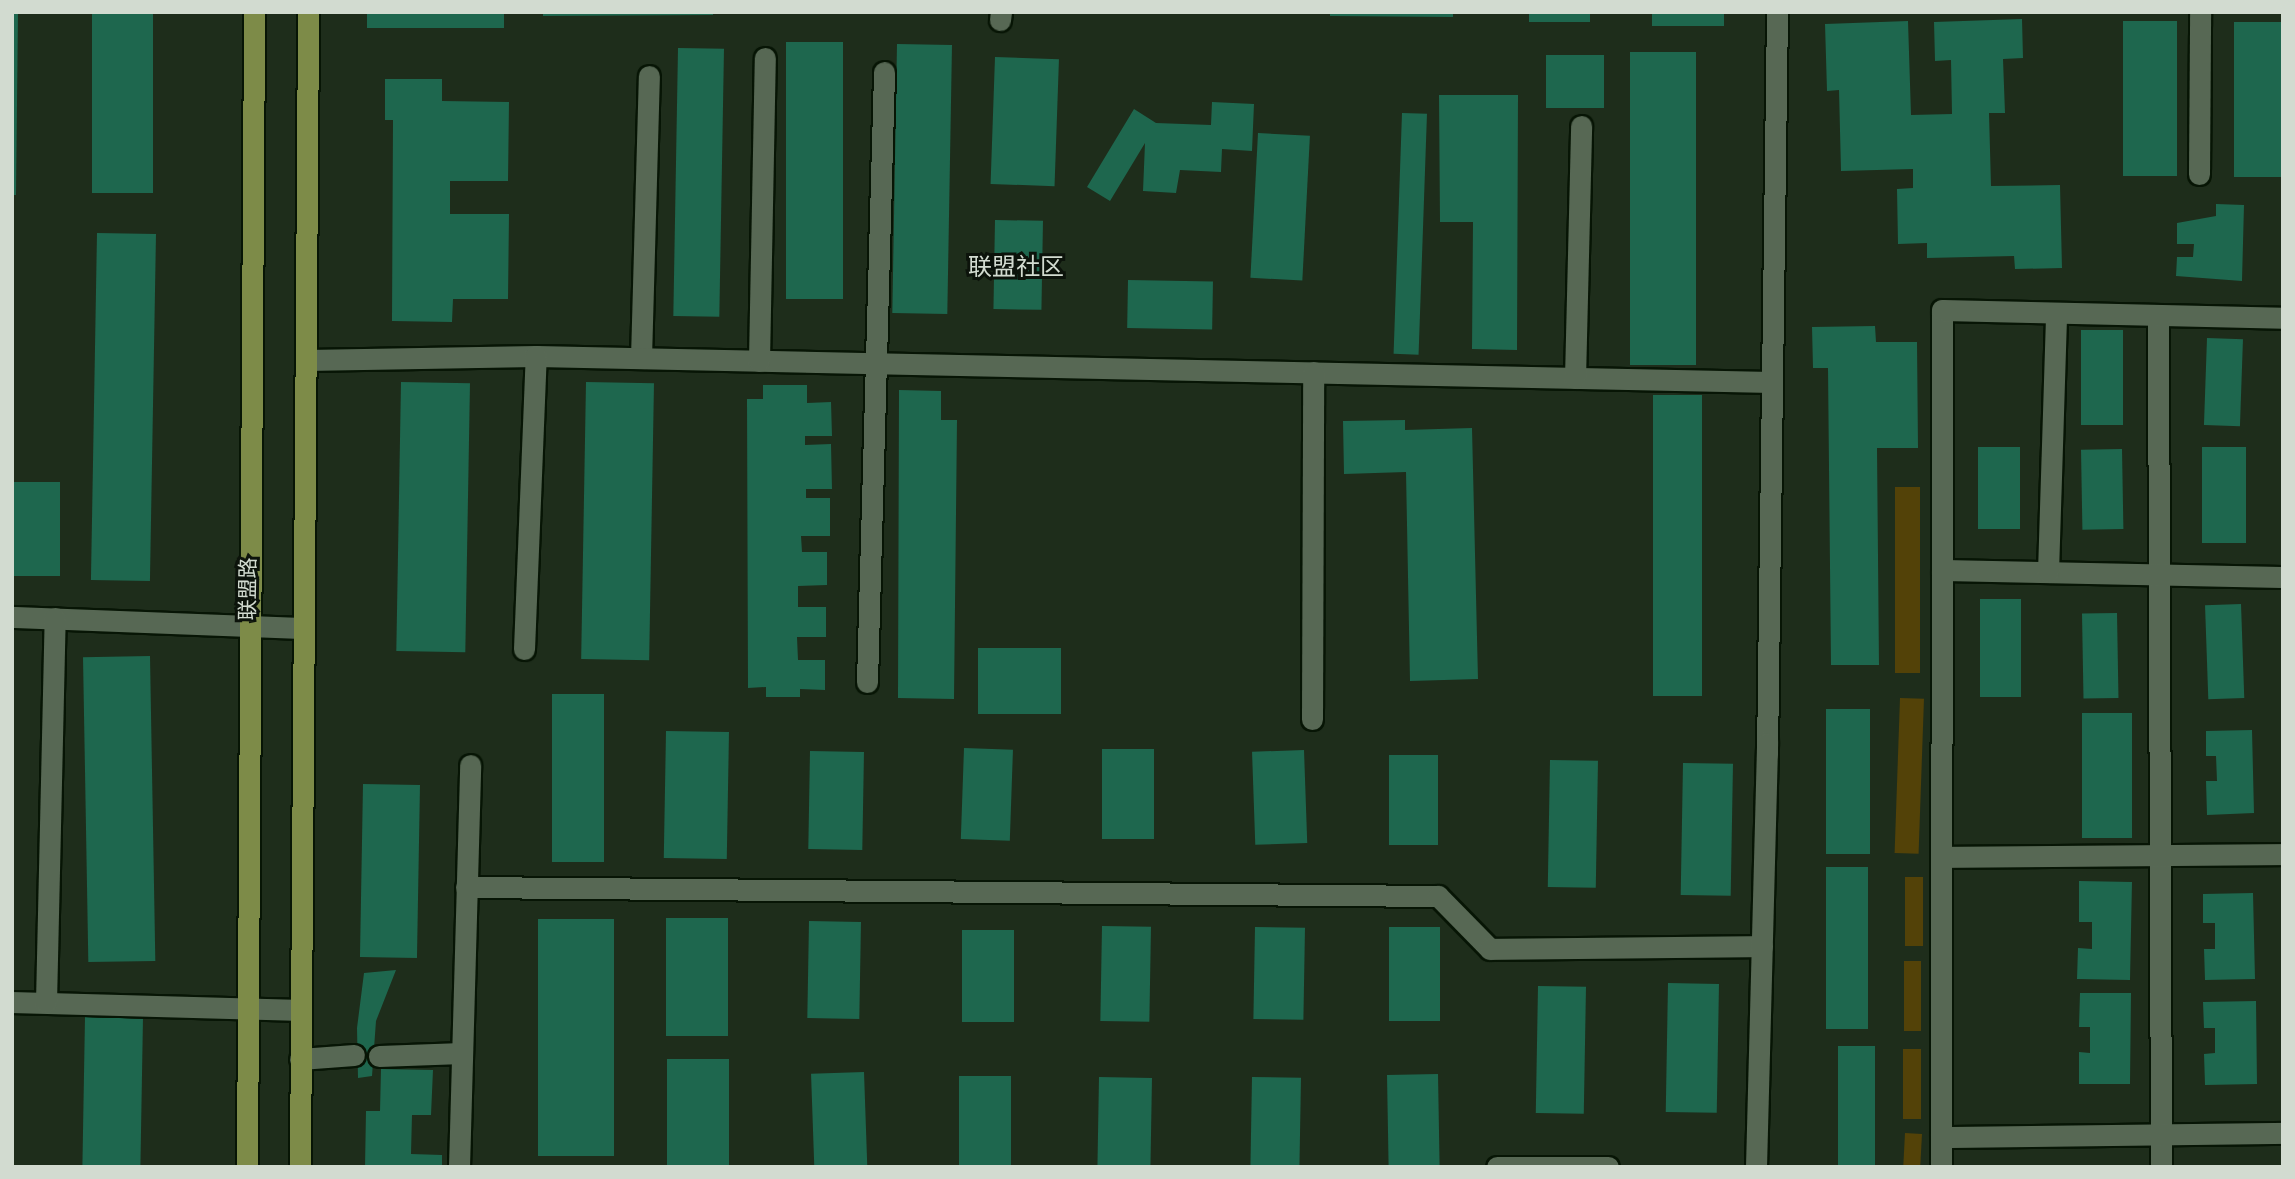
<!DOCTYPE html>
<html>
<head>
<meta charset="utf-8">
<style>
	body { margin:0 }
	#map { position:relative; width:2295px; height:1179px; overflow:hidden; background:#1e2d1b; font-family:"Alegreya Sans","Noto Sans SC",sans-serif }
	div>[style] { position:absolute }
	[style*='--x'] { left:calc(var(--x)*1px); top:calc(var(--y)*1px); width:calc(var(--w)*1px); rotate:calc(var(--a)*1deg) }
	.green>* { inset:0; background:#534208; transform-origin:0 0 }
	.building>* { inset:0; background:#1e674e; transform-origin:0 0 }
	.roads { filter:drop-shadow(2px 0 #071505) drop-shadow(-2px 0 #071505) drop-shadow(0 2px #071505) drop-shadow(0 -2px #071505) }
	.minor>* { height:21px; margin:-10.5px; padding:0 10.5px; transform-origin:10.5px; border-radius:10.5px; background:#576854 }
	.major>* { height:21px; margin:-10.5px; padding:0 10.5px; transform-origin:10.5px; border-radius:10.5px; background:#7d8b48 }
	span { translate:-50% -50%; white-space:nowrap; text-align:center; line-height:1.15; -webkit-text-stroke:6px #0c130b; paint-order:stroke }
	.street-label { font-size:21px; color:#d2dbd0 }
	.quarter-label { font-size:24px; color:#d2dbd0 }
	.frame { position:absolute; inset:0; border:14px solid #d2dbd0; pointer-events:none }
</style>
</head>
<body>
<div id="map">
	<div class="green">
		<i style="left:1895px;top:487px;width:25px;height:186px"></i>
		<i style="left:1900px;top:698px;width:24px;height:155px;rotate:2deg"></i>
		<i style="left:1905px;top:877px;width:18px;height:69px"></i>
		<i style="left:1904px;top:961px;width:17px;height:70px"></i>
		<i style="left:1903px;top:1049px;width:18px;height:70px"></i>
		<i style="left:1905px;top:1133px;width:17px;height:34px;rotate:3deg"></i>
	</div>
	<div class="building">
		<i style="clip-path:polygon(12px 12px,18px 12px,16px 195px,12px 195px)"></i>
		<i style="left:92px;top:12px;width:61px;height:181px"></i>
		<i style="left:367px;top:12px;width:137px;height:16px"></i>
		<i style="clip-path:polygon(543px 12px,713px 12px,713px 15px,543px 16px)"></i>
		<i style="clip-path:polygon(1330px 12px,1453px 12px,1453px 17px,1330px 16px)"></i>
		<i style="left:1529px;top:12px;width:61px;height:10px"></i>
		<i style="left:1652px;top:12px;width:72px;height:14px"></i>
		<i style="clip-path:polygon(2022px 19px,2023px 58px,2003px 59px,2005px 113px,1989px 113px,1991px 186px,2060px 185px,2062px 268px,2015px 269px,2014px 256px,1927px 258px,1927px 243px,1898px 244px,1897px 189px,1913px 188px,1913px 169px,1841px 171px,1839px 90px,1827px 91px,1825px 24px,1908px 21px,1911px 115px,1952px 114px,1951px 60px,1935px 61px,1934px 22px)"></i>
		<i style="left:2177px;top:21px;width:155px;height:54px;rotate:90deg"></i>
		<i style="left:2234px;top:22px;width:49px;height:155px"></i>
		<i style="left:786px;top:42px;width:57px;height:257px"></i>
		<i style="left:897px;top:44px;width:55px;height:269px;rotate:1deg"></i>
		<i style="left:678px;top:48px;width:46px;height:268px;rotate:1deg"></i>
		<i style="left:1630px;top:52px;width:66px;height:313px"></i>
		<i style="left:1546px;top:55px;width:58px;height:53px"></i>
		<i style="left:995px;top:57px;width:64px;height:127px;rotate:2deg"></i>
		<i style="clip-path:polygon(385px 79px,442px 79px,442px 101px,509px 102px,508px 181px,450px 181px,450px 214px,509px 214px,508px 299px,453px 299px,452px 322px,392px 321px,393px 120px,385px 120px)"></i>
		<i style="clip-path:polygon(1439px 95px,1518px 95px,1517px 350px,1472px 349px,1473px 222px,1440px 222px)"></i>
		<i style="clip-path:polygon(1212px 102px,1254px 104px,1252px 151px,1222px 149px,1221px 172px,1180px 170px,1176px 193px,1143px 191px,1145px 143px,1110px 201px,1087px 187px,1134px 109px,1156px 123px,1211px 125px)"></i>
		<i style="left:1402px;top:113px;width:25px;height:241px;rotate:2deg"></i>
		<i style="left:1258px;top:133px;width:52px;height:145px;rotate:3deg"></i>
		<i style="clip-path:polygon(2216px 204px,2244px 205px,2242px 281px,2176px 276px,2177px 257px,2193px 257px,2194px 244px,2177px 244px,2177px 223px,2216px 216px)"></i>
		<i style="left:995px;top:220px;width:48px;height:89px;rotate:1deg"></i>
		<i style="left:97px;top:233px;width:59px;height:347px;rotate:1deg"></i>
		<i style="left:1128px;top:280px;width:85px;height:48px;rotate:1deg"></i>
		<i style="clip-path:polygon(1875px 326px,1876px 342px,1917px 342px,1918px 448px,1877px 448px,1879px 665px,1831px 665px,1828px 368px,1813px 368px,1812px 327px)"></i>
		<i style="left:2081px;top:330px;width:42px;height:95px"></i>
		<i style="left:2207px;top:338px;width:36px;height:87px;rotate:2deg"></i>
		<i style="left:401px;top:382px;width:69px;height:269px;rotate:1deg"></i>
		<i style="left:586px;top:382px;width:68px;height:277px;rotate:1deg"></i>
		<i style="clip-path:polygon(763px 385px,807px 385px,807px 403px,831px 402px,832px 436px,805px 436px,805px 445px,831px 444px,832px 489px,806px 489px,806px 498px,830px 498px,830px 536px,801px 536px,802px 552px,827px 552px,827px 585px,798px 586px,798px 607px,826px 607px,826px 637px,797px 637px,798px 660px,825px 660px,825px 690px,800px 689px,800px 697px,766px 697px,766px 687px,748px 688px,747px 399px,763px 399px)"></i>
		<i style="clip-path:polygon(899px 390px,941px 391px,941px 420px,957px 420px,954px 699px,898px 698px)"></i>
		<i style="left:1653px;top:395px;width:49px;height:301px"></i>
		<i style="clip-path:polygon(1405px 420px,1405px 430px,1472px 428px,1478px 679px,1410px 681px,1406px 472px,1344px 474px,1343px 421px)"></i>
		<i style="left:1978px;top:447px;width:42px;height:82px"></i>
		<i style="left:2202px;top:447px;width:44px;height:96px"></i>
		<i style="left:2122px;top:449px;width:80px;height:41px;rotate:89deg"></i>
		<i style="left:12px;top:482px;width:48px;height:94px"></i>
		<i style="left:1980px;top:599px;width:41px;height:98px"></i>
		<i style="left:2241px;top:604px;width:94px;height:36px;rotate:88deg"></i>
		<i style="left:2117px;top:613px;width:85px;height:35px;rotate:89deg"></i>
		<i style="left:978px;top:648px;width:83px;height:66px"></i>
		<i style="left:150px;top:656px;width:305px;height:67px;rotate:89deg"></i>
		<i style="left:552px;top:694px;width:52px;height:168px"></i>
		<i style="left:1826px;top:709px;width:44px;height:145px"></i>
		<i style="left:2082px;top:713px;width:50px;height:125px"></i>
		<i style="clip-path:polygon(2252px 730px,2254px 813px,2207px 815px,2206px 781px,2217px 781px,2216px 756px,2206px 756px,2206px 731px)"></i>
		<i style="left:666px;top:731px;width:63px;height:127px;rotate:1deg"></i>
		<i style="left:964px;top:748px;width:49px;height:91px;rotate:2deg"></i>
		<i style="left:1102px;top:749px;width:52px;height:90px"></i>
		<i style="left:1304px;top:750px;width:93px;height:52px;rotate:88deg"></i>
		<i style="left:810px;top:751px;width:54px;height:98px;rotate:1deg"></i>
		<i style="left:1389px;top:755px;width:49px;height:90px"></i>
		<i style="left:1550px;top:760px;width:48px;height:127px;rotate:1deg"></i>
		<i style="left:1683px;top:763px;width:50px;height:132px;rotate:1deg"></i>
		<i style="left:363px;top:784px;width:57px;height:173px;rotate:1deg"></i>
		<i style="left:1826px;top:867px;width:42px;height:162px"></i>
		<i style="clip-path:polygon(2079px 881px,2132px 882px,2130px 980px,2077px 979px,2078px 948px,2092px 949px,2092px 922px,2079px 922px)"></i>
		<i style="clip-path:polygon(2253px 893px,2255px 979px,2205px 980px,2204px 949px,2215px 949px,2215px 923px,2203px 923px,2203px 894px)"></i>
		<i style="left:666px;top:918px;width:62px;height:118px"></i>
		<i style="left:538px;top:919px;width:76px;height:237px"></i>
		<i style="left:809px;top:921px;width:52px;height:97px;rotate:1deg"></i>
		<i style="left:1102px;top:926px;width:49px;height:95px;rotate:1deg"></i>
		<i style="left:1255px;top:927px;width:50px;height:92px;rotate:1deg"></i>
		<i style="left:1389px;top:927px;width:51px;height:94px"></i>
		<i style="left:962px;top:930px;width:52px;height:92px"></i>
		<i style="clip-path:polygon(396px 970px,376px 1021px,372px 1076px,358px 1078px,357px 1028px,364px 973px)"></i>
		<i style="left:1668px;top:983px;width:51px;height:129px;rotate:1deg"></i>
		<i style="left:1538px;top:986px;width:48px;height:127px;rotate:1deg"></i>
		<i style="clip-path:polygon(2080px 993px,2131px 993px,2130px 1084px,2079px 1084px,2079px 1052px,2090px 1053px,2090px 1027px,2079px 1027px)"></i>
		<i style="clip-path:polygon(2256px 1001px,2257px 1084px,2205px 1085px,2204px 1054px,2215px 1053px,2215px 1028px,2204px 1028px,2203px 1002px)"></i>
		<i style="left:85px;top:1017px;width:58px;height:150px;rotate:1deg"></i>
		<i style="left:1838px;top:1046px;width:37px;height:121px"></i>
		<i style="left:667px;top:1059px;width:62px;height:108px"></i>
		<i style="clip-path:polygon(381px 1069px,433px 1070px,431px 1115px,412px 1115px,411px 1154px,442px 1155px,442px 1167px,365px 1167px,366px 1111px,380px 1111px)"></i>
		<i style="left:864px;top:1072px;width:94px;height:53px;rotate:88deg"></i>
		<i style="left:1438px;top:1074px;width:93px;height:51px;rotate:89deg"></i>
		<i style="left:1011px;top:1076px;width:91px;height:52px;rotate:90deg"></i>
		<i style="left:1099px;top:1077px;width:53px;height:90px;rotate:1deg"></i>
		<i style="left:1252px;top:1077px;width:49px;height:90px;rotate:1deg"></i>
	</div>
	<div class="roads">
		<div class="minor">
			<i style="--x:1000;--y:20;--w:8;--a:-83"></i>
			<i style="--x:2199;--y:174;--w:162;--a:-89.6"></i>
			<i style="--x:2158;--y:317;--w:850;--a:89.8"></i>
			<i style="--x:641;--y:358;--w:282;--a:-88.4"></i>
			<i style="--x:306;--y:360;--w:230;--a:-1"></i>
			<i style="--x:536;--y:356;--w:1236;--a:1.21"></i>
			<i style="--x:759;--y:361;--w:303;--a:-88.9"></i>
			<i style="--x:1575;--y:378;--w:252;--a:-88.6"></i>
			<i style="--x:1942;--y:570;--w:341;--a:1.2"></i>
			<i style="--x:2048;--y:572;--w:259;--a:-88.2"></i>
			<i style="--x:12;--y:617;--w:292;--a:2.2"></i>
			<i style="--x:524;--y:649;--w:293;--a:-87.7"></i>
			<i style="--x:867;--y:682;--w:610;--a:-88.4"></i>
			<i style="--x:1312;--y:719;--w:347;--a:-89.8"></i>
			<i style="--x:1767;--y:754;--w:742;--a:-89.23"></i>
			<i style="--x:1942;--y:857;--w:341;--a:-0.5"></i>
			<i style="--x:466;--y:887;--w:972;--a:0.53"></i>
			<i style="--x:1438;--y:896;--w:74;--a:45.5"></i>
			<i style="--x:1490;--y:949;--w:272;--a:-0.6"></i>
			<i style="--x:12;--y:1002;--w:289;--a:1.6"></i>
			<i style="--x:46;--y:1002;--w:384;--a:-88.7"></i>
			<i style="--x:379;--y:1056;--w:83;--a:-2.1"></i>
			<i style="--x:300;--y:1059;--w:54;--a:-4.2"></i>
			<i style="--x:1941;--y:1137;--w:342;--a:-0.7"></i>
			<i style="--x:459;--y:1167;--w:402;--a:-88.4"></i>
			<i style="--x:1497;--y:1167;--w:111;--a:0"></i>
			<i style="--x:1756;--y:1167;--w:424;--a:-88.5"></i>
			<i style="--x:1941;--y:1167;--w:857;--a:-89.93"></i>
			<i style="--x:1942;--y:310;--w:341;--a:1.3"></i>
		</div>
		<div class="major">
			<i style="--x:247;--y:1167;--w:1155;--a:-89.65"></i>
			<i style="--x:300;--y:1167;--w:1155;--a:-89.6"></i>
		</div>
	</div>
	<div class="street-label">
		<span style="left:249px;top:589px;rotate:-89deg">联盟路</span>
	</div>
	<div class="quarter-label">
		<span style="left:1016px;top:269px">联盟社区</span>
	</div>
	<div class="frame"></div>
</div>
</body>
</html>
